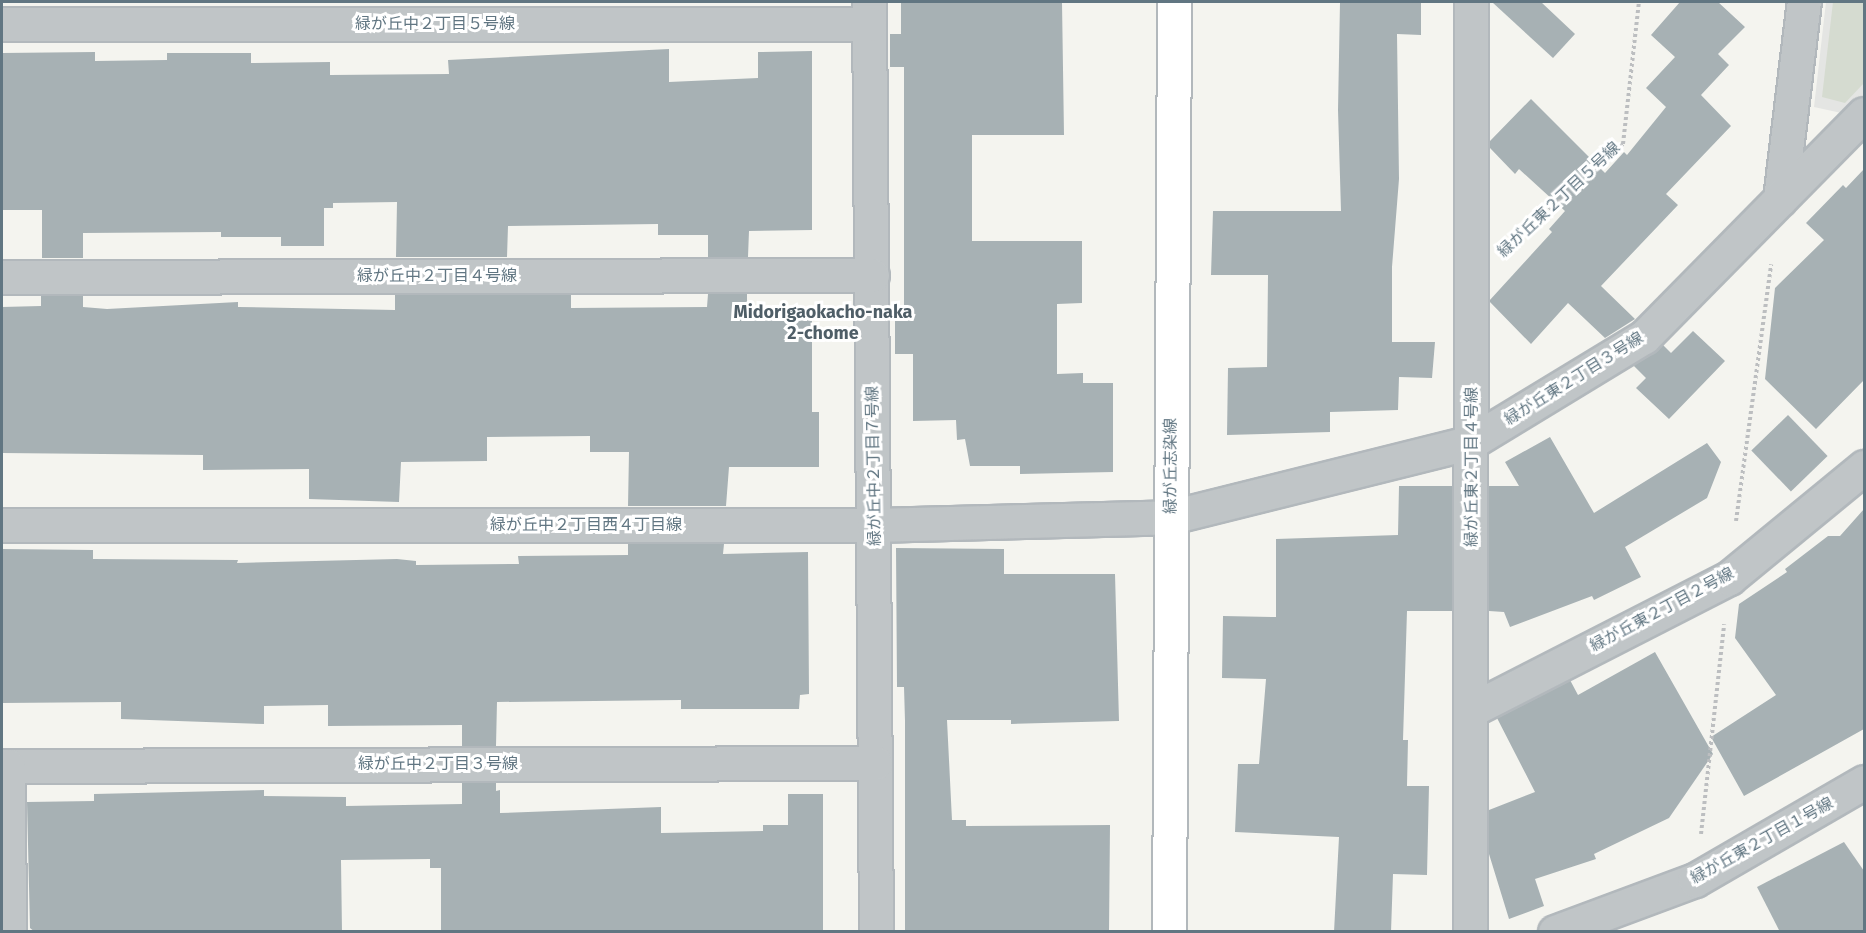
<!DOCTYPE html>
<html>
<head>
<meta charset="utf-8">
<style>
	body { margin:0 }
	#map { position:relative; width:1866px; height:933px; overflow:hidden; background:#f4f4ef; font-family:"Fira Sans","Noto Sans JP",sans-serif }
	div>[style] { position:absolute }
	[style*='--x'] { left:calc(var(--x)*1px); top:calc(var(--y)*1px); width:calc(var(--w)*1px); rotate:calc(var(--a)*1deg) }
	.built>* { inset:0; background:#e4e5e3 }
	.green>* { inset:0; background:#d5dbd0 }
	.building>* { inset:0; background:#a7b1b4; transform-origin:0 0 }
	.path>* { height:4px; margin-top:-2px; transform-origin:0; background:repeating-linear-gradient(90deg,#bcbec0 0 3px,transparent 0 6px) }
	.roads { filter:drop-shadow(2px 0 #b2b8bc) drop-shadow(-2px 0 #b2b8bc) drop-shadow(0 2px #b2b8bc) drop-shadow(0 -2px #b2b8bc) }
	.street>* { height:33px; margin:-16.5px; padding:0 16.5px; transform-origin:16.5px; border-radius:16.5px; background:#c0c5c7 }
	.secondary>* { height:33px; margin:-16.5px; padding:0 16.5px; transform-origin:16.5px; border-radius:16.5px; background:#fff }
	span { translate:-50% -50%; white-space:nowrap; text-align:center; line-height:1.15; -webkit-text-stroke:6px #fff; paint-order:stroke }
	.street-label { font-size:16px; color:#617682 }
	.neighbourhood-label { font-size:18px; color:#4f5e67; font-weight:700 }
	.frame { position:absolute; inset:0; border:3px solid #617682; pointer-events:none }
</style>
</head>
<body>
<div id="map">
	<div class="built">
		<i style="clip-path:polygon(1826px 2px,1864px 2px,1864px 95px,1846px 114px,1814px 107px)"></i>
	</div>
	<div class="green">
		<i style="clip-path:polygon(1833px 2px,1864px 2px,1864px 83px,1845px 103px,1822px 97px)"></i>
	</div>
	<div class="building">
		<i style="clip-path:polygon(901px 2px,1062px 2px,1064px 135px,972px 135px,972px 241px,1082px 241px,1082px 303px,1057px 304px,1057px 374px,1083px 373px,1083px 383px,1113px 383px,1113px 472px,1020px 474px,1020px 466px,970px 466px,965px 439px,957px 440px,956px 420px,913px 421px,913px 354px,895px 354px,895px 307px,904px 307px,904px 67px,890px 67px,890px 34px,901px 34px)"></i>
		<i style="clip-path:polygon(1340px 2px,1421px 2px,1421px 35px,1397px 34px,1399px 179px,1392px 267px,1392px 342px,1435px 342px,1432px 378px,1399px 377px,1398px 410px,1330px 412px,1330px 432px,1227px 435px,1228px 368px,1267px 367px,1268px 275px,1211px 275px,1213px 211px,1341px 211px,1338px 110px)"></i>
		<i style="clip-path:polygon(1492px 2px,1541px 2px,1575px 34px,1553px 58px)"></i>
		<i style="clip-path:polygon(1680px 2px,1718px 2px,1745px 27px,1718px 54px,1729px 65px,1701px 95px,1731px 126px,1666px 194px,1678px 205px,1601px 286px,1635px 319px,1605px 338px,1568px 303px,1531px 344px,1489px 301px,1552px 232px,1549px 229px,1565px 211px,1519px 169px,1515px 174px,1490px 148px,1490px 141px,1531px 99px,1605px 173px,1624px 152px,1627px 155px,1666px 107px,1646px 88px,1675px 57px,1651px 35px)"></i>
		<i style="clip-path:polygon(669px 49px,669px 82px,758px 78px,758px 52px,812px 51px,812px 230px,749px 231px,748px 257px,708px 257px,708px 235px,658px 235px,658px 224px,508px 226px,507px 257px,396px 257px,397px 202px,333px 203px,333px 208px,324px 208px,324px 246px,281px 246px,281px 237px,221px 237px,221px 232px,83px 233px,83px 258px,42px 258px,42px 210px,2px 210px,2px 53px,95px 52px,95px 61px,167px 60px,167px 53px,251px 53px,251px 63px,330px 62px,330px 75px,449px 74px,448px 60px)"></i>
		<i style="clip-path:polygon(1864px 169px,1864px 380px,1816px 429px,1765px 379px,1775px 288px,1824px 240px,1806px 223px,1843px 185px,1846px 188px)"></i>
		<i style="clip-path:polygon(571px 294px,571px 308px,707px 307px,708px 294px,747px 294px,747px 310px,812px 309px,812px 412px,819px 412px,819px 467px,729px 467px,726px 506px,628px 506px,629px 452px,590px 452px,590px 436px,487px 437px,487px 461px,401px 462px,399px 502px,309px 499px,309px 469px,203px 470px,203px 455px,2px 453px,2px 307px,41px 306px,41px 296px,83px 296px,83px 307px,107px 309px,238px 302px,238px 307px,395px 310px,395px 295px)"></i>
		<i style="clip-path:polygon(1693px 331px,1725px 361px,1669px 419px,1636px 388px,1646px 378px,1633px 365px,1663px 345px,1671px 353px)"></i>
		<i style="left:1788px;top:415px;width:57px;height:51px;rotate:46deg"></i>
		<i style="clip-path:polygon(1550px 437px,1594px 513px,1707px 443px,1721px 462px,1707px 498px,1625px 547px,1641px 577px,1594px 600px,1592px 596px,1510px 627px,1504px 612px,1489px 611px,1489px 486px,1519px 486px,1505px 462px)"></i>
		<i style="clip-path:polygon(1399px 486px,1452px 486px,1452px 611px,1407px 611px,1403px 740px,1408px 740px,1407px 786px,1429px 786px,1427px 875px,1393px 874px,1391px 932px,1334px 932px,1339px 837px,1235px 832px,1238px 764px,1259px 764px,1266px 679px,1222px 678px,1223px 616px,1276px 617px,1276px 539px,1398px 535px)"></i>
		<i style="clip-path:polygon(1864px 509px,1864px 729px,1744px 796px,1711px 737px,1776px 695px,1735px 638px,1739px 604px,1787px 572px,1785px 569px,1828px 536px,1840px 536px)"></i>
		<i style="clip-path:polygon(628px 544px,724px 544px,723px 554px,808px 552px,809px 694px,800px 695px,799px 709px,681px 709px,681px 700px,497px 702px,496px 746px,462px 746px,462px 725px,328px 726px,328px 705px,264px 706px,264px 724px,121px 719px,121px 702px,2px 703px,2px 549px,93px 550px,93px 559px,238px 560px,237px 563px,397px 559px,416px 561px,416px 565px,519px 564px,518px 556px,628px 555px)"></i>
		<i style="clip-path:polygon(896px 548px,1004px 549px,1004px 574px,1115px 574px,1119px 721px,1011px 724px,1011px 720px,947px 720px,952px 820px,966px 820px,966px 826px,1110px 825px,1109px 932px,905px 932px,905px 721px,904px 687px,897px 687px)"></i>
		<i style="clip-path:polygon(1655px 652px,1713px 754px,1669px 818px,1594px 854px,1596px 859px,1535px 879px,1544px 906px,1509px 919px,1489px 854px,1489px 810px,1535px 792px,1497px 718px,1570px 680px,1578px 695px)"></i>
		<i style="clip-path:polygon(462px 783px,496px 783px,496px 791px,500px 790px,500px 813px,661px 807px,661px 833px,763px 831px,763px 825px,788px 825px,788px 794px,823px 794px,823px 932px,441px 932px,441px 868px,430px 868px,430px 859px,341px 860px,342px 932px,35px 932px,30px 928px,27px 802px,94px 801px,94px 794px,264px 790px,264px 796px,346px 797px,346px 806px,462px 804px)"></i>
		<i style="clip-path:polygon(1844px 842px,1864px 871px,1864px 932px,1780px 932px,1757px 887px)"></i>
	</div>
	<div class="path">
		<i style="--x:1509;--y:246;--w:153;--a:-41.8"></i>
		<i style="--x:1623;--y:144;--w:143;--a:-83.6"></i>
		<i style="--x:1736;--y:521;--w:259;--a:-82.2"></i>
		<i style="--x:1701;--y:834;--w:211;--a:-83.7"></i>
	</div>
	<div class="roads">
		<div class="street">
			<i style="--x:869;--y:2;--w:930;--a:89.57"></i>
			<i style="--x:2;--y:24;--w:867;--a:0"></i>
			<i style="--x:1780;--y:199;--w:198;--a:-83.1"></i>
			<i style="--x:2;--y:277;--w:870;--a:-0.13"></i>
			<i style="--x:2;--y:525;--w:872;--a:0"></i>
			<i style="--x:874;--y:525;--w:297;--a:-1.5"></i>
			<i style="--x:1171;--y:517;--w:309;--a:-14"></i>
			<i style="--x:1471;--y:442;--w:202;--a:-31.3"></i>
			<i style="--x:1644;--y:337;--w:313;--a:-45.4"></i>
			<i style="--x:1473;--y:709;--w:288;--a:-27.1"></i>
			<i style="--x:1729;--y:578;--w:175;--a:-39.4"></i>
			<i style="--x:2;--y:766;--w:873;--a:-0.2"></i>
			<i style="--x:8;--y:766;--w:166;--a:89.7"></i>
			<i style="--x:1470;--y:932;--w:930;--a:-89.94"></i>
			<i style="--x:1555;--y:932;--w:149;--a:-20.4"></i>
			<i style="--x:1695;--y:880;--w:195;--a:-30.1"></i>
		</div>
		<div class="secondary">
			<i style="--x:1169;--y:932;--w:930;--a:-89.69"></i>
		</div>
	</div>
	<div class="street-label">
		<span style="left:435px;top:24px">緑が丘中２丁目５号線</span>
		<span style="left:1559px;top:200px;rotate:-43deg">緑が丘東２丁目５号線</span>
		<span style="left:437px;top:276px">緑が丘中２丁目４号線</span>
		<span style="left:1574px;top:379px;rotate:-32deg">緑が丘東２丁目３号線</span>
		<span style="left:874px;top:466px;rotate:-91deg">緑が丘中２丁目７号線</span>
		<span style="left:1171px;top:466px;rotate:-90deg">緑が丘志染線</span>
		<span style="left:1472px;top:467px;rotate:-90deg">緑が丘東２丁目４号線</span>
		<span style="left:586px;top:525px">緑が丘中２丁目西４丁目線</span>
		<span style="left:1662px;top:610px;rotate:-28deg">緑が丘東２丁目２号線</span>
		<span style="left:438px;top:764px">緑が丘中２丁目３号線</span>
		<span style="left:1762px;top:841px;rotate:-29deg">緑が丘東２丁目１号線</span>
	</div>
	<div class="neighbourhood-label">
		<span style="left:823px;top:323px">Midorigaokacho-naka<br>2-chome</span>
	</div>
	<div class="frame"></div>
</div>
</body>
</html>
